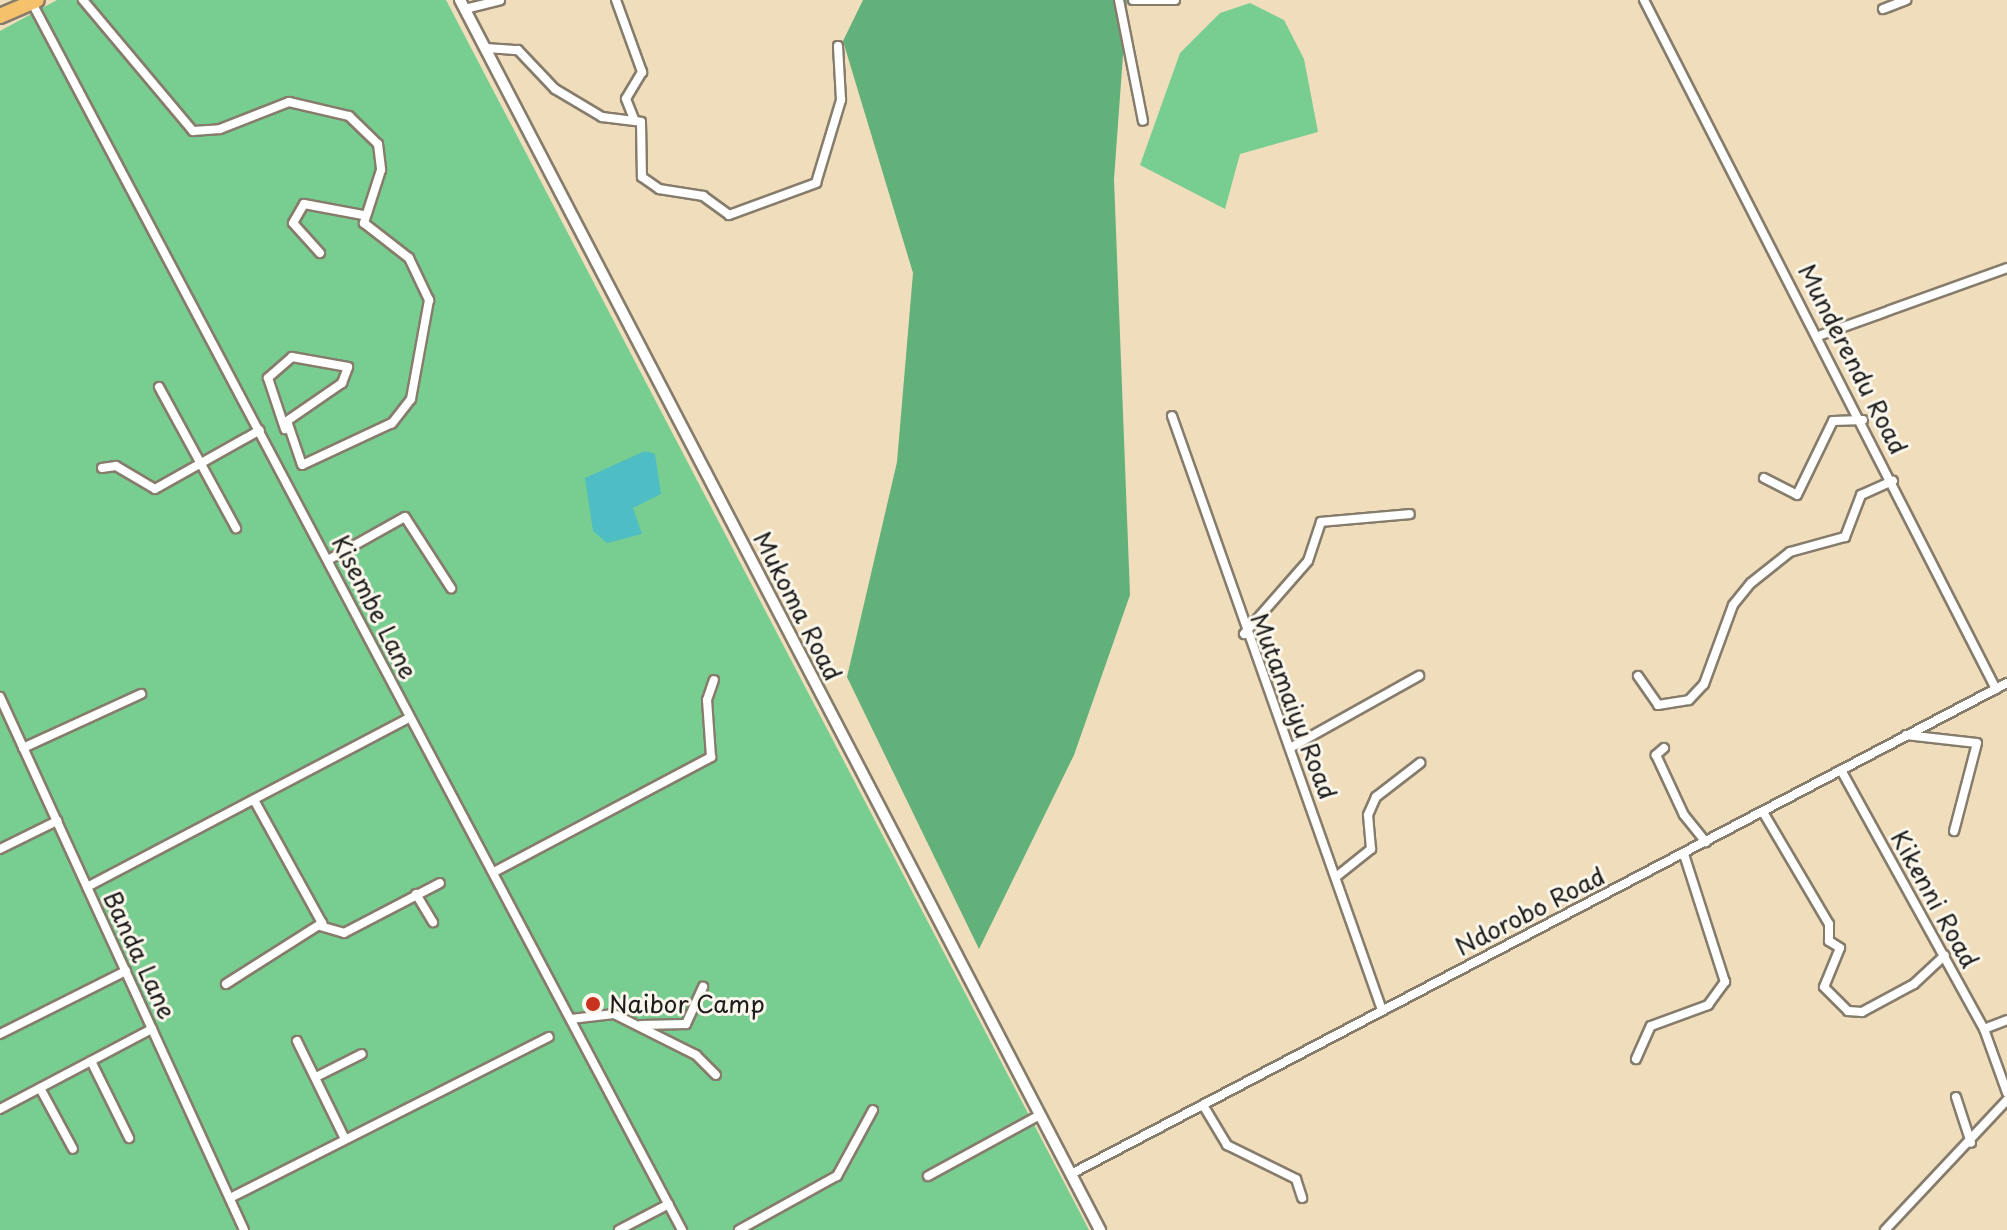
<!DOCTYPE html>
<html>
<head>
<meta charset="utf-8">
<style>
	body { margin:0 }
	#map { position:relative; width:2007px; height:1230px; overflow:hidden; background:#f0ddbb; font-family:"Playpen Sans",sans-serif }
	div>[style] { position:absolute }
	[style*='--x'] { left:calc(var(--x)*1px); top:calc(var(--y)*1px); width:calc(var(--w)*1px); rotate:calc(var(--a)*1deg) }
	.green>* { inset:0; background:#78cd90 }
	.forest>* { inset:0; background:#62b07a }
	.water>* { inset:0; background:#4fbec4 }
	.roads { filter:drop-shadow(2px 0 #867c6c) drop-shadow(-2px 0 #867c6c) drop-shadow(0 2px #867c6c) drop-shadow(0 -2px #867c6c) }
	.minor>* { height:8px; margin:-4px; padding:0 4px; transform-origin:4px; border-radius:4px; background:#fff }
	.tertiary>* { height:10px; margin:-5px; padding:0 5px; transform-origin:5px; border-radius:5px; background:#fff }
	.trunk>* { height:14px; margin:-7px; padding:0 7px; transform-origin:7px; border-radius:7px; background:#f5c16b }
	.dots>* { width:22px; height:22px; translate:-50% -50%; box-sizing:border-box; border:4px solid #fbf7ec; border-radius:50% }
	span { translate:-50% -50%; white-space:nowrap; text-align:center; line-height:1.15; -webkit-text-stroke:6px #fbf7ec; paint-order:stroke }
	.street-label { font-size:24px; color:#1c1c1c }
	.poi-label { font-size:24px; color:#1c1c1c }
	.left { translate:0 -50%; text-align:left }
</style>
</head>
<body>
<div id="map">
	<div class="green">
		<i style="clip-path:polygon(57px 0,446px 0,1089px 1230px,0 1230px,0 31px)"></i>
		<i style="clip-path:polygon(1250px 3px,1284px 20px,1304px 59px,1318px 132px,1240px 154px,1225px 209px,1140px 165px,1180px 53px,1220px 13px)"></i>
	</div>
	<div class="forest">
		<i style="clip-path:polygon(863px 0,1127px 0,1114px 179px,1130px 595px,1074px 755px,979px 949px,847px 677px,897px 462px,913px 273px,843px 41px)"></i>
	</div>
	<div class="water">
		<i style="clip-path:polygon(645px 451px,655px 454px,661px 494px,633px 508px,642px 534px,607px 543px,593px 531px,585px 478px)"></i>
	</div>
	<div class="roads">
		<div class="minor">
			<i style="--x:83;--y:0;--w:171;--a:50"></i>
			<i style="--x:193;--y:131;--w:27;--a:-4"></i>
			<i style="--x:220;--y:129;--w:74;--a:-21.4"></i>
			<i style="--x:289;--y:102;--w:62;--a:13.1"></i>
			<i style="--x:349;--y:116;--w:40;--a:44"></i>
			<i style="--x:378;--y:144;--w:26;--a:83"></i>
			<i style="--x:381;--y:170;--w:56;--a:107.8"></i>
			<i style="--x:364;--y:223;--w:57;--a:37.9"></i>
			<i style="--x:409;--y:258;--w:47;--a:64.5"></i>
			<i style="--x:429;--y:300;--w:101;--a:100.3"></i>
			<i style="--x:411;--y:399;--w:31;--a:128"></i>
			<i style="--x:392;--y:423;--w:99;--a:155"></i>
			<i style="--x:302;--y:465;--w:46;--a:-108.8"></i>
			<i style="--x:287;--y:421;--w:67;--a:-34.6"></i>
			<i style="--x:342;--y:383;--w:17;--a:-69"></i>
			<i style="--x:348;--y:367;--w:57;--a:-169.9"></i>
			<i style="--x:292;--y:357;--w:32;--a:139"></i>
			<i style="--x:268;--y:378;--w:54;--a:71.6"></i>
			<i style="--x:616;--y:0;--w:77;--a:70.1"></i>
			<i style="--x:642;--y:72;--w:31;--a:121"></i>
			<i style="--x:626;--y:99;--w:22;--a:68"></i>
			<i style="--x:1119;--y:0;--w:123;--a:78.8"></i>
			<i style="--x:1133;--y:0;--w:42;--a:0"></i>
			<i style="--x:1644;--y:0;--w:774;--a:62.94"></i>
			<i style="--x:32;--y:3;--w:1389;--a:62.09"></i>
			<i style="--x:465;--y:9;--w:36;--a:-14"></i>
			<i style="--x:1883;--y:9;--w:25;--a:-21"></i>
			<i style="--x:486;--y:48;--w:32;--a:4"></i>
			<i style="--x:518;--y:50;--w:54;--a:46.5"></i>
			<i style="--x:555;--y:89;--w:55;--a:30.8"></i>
			<i style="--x:602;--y:117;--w:39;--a:7"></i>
			<i style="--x:641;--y:122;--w:55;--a:89"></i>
			<i style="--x:642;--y:177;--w:21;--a:35"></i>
			<i style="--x:659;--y:189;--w:45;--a:9"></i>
			<i style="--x:703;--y:196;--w:32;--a:36"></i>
			<i style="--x:729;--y:215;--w:93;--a:-20.2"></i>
			<i style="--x:816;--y:183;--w:87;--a:-73.2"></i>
			<i style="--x:841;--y:100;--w:54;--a:-93.2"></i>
			<i style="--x:320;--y:253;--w:40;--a:-132"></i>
			<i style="--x:293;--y:223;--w:22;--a:-60"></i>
			<i style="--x:304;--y:204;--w:60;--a:10.6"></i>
			<i style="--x:1821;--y:335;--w:198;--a:-19.8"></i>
			<i style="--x:159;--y:387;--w:161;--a:61.4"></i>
			<i style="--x:1172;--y:416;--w:630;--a:70.53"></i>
			<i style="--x:102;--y:468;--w:14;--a:-8"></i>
			<i style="--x:116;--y:466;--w:45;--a:30.5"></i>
			<i style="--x:155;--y:489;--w:120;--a:-29.3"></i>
			<i style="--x:1764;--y:478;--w:37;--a:27"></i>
			<i style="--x:1797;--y:495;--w:82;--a:-64.1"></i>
			<i style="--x:1833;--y:421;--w:30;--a:-2"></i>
			<i style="--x:328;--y:560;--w:88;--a:-29.2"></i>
			<i style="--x:405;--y:517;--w:85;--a:57.1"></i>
			<i style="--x:1244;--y:634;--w:97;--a:-48.8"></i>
			<i style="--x:1308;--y:561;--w:41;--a:-71.6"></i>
			<i style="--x:1321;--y:522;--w:89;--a:-5.1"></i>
			<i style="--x:1638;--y:676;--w:35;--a:55"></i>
			<i style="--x:1658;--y:705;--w:31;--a:-9"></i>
			<i style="--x:1689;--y:700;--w:22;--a:-47"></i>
			<i style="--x:1704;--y:684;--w:84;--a:-69.8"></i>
			<i style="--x:1733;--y:605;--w:28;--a:-51"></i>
			<i style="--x:1751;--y:583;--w:50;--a:-38.5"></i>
			<i style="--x:1790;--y:552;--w:57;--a:-15.3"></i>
			<i style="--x:1845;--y:537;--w:45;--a:-69.1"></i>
			<i style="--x:1861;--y:495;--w:35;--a:-24"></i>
			<i style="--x:0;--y:697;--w:586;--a:65.4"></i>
			<i style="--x:1906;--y:735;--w:71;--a:6.4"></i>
			<i style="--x:1977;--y:743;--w:91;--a:104.6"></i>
			<i style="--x:23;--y:748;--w:130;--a:-24.6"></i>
			<i style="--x:1290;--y:748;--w:148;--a:-29.2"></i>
			<i style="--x:1664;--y:748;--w:11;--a:139"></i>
			<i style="--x:1656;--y:755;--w:66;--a:65"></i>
			<i style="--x:1684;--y:815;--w:35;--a:51"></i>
			<i style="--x:1841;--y:770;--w:296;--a:61.1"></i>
			<i style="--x:1984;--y:1029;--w:68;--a:70.2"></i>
			<i style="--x:1763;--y:812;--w:130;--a:59.5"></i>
			<i style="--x:1829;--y:924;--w:17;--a:90"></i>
			<i style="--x:1829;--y:941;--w:13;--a:32"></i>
			<i style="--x:1840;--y:948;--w:42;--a:112.3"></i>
			<i style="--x:1824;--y:987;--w:34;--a:45"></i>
			<i style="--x:1848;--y:1011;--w:14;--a:4"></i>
			<i style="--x:1862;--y:1012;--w:59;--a:-28.3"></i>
			<i style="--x:1914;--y:984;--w:42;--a:-43.1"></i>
			<i style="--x:0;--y:849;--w:64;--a:-26.2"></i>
			<i style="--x:494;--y:872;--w:246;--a:-27.9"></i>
			<i style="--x:711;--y:757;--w:57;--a:-94"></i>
			<i style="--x:707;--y:700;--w:21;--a:-71"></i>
			<i style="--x:1336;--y:877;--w:45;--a:-38.7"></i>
			<i style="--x:1371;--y:849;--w:34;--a:-95"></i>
			<i style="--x:1368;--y:815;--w:20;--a:-66"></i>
			<i style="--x:1376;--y:797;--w:56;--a:-37.7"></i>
			<i style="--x:87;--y:887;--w:364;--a:-27.7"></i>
			<i style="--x:416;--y:894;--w:33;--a:59"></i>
			<i style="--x:320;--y:926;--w:25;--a:16"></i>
			<i style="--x:344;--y:933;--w:108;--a:-27.5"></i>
			<i style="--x:226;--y:984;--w:114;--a:-32.4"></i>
			<i style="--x:322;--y:923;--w:141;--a:-118.9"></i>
			<i style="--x:571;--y:1019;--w:43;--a:-6.6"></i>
			<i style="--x:614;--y:1014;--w:92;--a:26.6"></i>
			<i style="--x:696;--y:1055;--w:28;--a:45"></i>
			<i style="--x:641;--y:1025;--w:45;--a:-1.3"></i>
			<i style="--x:686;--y:1024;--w:41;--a:-65.3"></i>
			<i style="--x:1984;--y:1029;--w:25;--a:-21"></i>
			<i style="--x:0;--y:1034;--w:141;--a:-26.6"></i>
			<i style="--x:297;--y:1041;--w:109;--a:63.9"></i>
			<i style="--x:1636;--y:1059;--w:36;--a:-66"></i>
			<i style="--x:1651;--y:1026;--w:61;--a:-20.2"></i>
			<i style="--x:1708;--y:1005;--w:29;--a:-54"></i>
			<i style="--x:1725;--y:982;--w:134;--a:-107.8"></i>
			<i style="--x:91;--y:1061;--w:86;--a:63.7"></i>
			<i style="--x:316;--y:1077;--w:51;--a:-26.6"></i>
			<i style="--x:40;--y:1088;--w:69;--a:61.6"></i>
			<i style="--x:1956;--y:1097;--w:48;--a:71.9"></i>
			<i style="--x:1203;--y:1105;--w:47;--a:59"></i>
			<i style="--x:1227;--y:1145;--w:77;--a:26.2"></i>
			<i style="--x:1296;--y:1179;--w:20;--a:72"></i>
			<i style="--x:0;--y:1109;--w:172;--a:-27.8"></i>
			<i style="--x:1071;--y:1174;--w:1057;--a:-27.68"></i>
			<i style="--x:928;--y:1176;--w:128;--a:-28.6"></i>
			<i style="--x:230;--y:1198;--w:357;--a:-26.8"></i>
			<i style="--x:619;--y:1230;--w:56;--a:-27.5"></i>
			<i style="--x:739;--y:1230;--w:112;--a:-28.9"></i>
			<i style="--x:837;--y:1176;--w:75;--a:-61.4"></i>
			<i style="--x:1885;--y:1230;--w:178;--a:-46.8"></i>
		</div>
		<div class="tertiary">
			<i style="--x:460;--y:0;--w:1387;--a:62.51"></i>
		</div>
		<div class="trunk">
			<i style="--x:0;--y:16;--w:40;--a:-23.4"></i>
		</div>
	</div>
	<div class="dots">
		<i style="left:593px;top:1004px;background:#c8321e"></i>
	</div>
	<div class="street-label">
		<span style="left:1853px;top:359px;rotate:63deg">Munderendu Road</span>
		<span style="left:798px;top:606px;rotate:63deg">Mukoma Road</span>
		<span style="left:375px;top:607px;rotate:63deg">Kisembe Lane</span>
		<span style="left:1294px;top:706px;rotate:69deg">Mutamaiyu Road</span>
		<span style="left:1935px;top:899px;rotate:61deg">Kikenni Road</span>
		<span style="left:1530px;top:911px;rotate:-27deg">Ndorobo Road</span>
		<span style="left:140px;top:955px;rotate:65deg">Banda Lane</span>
	</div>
	<div class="poi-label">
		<span class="left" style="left:609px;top:1004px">Naibor Camp</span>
	</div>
</div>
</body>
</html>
